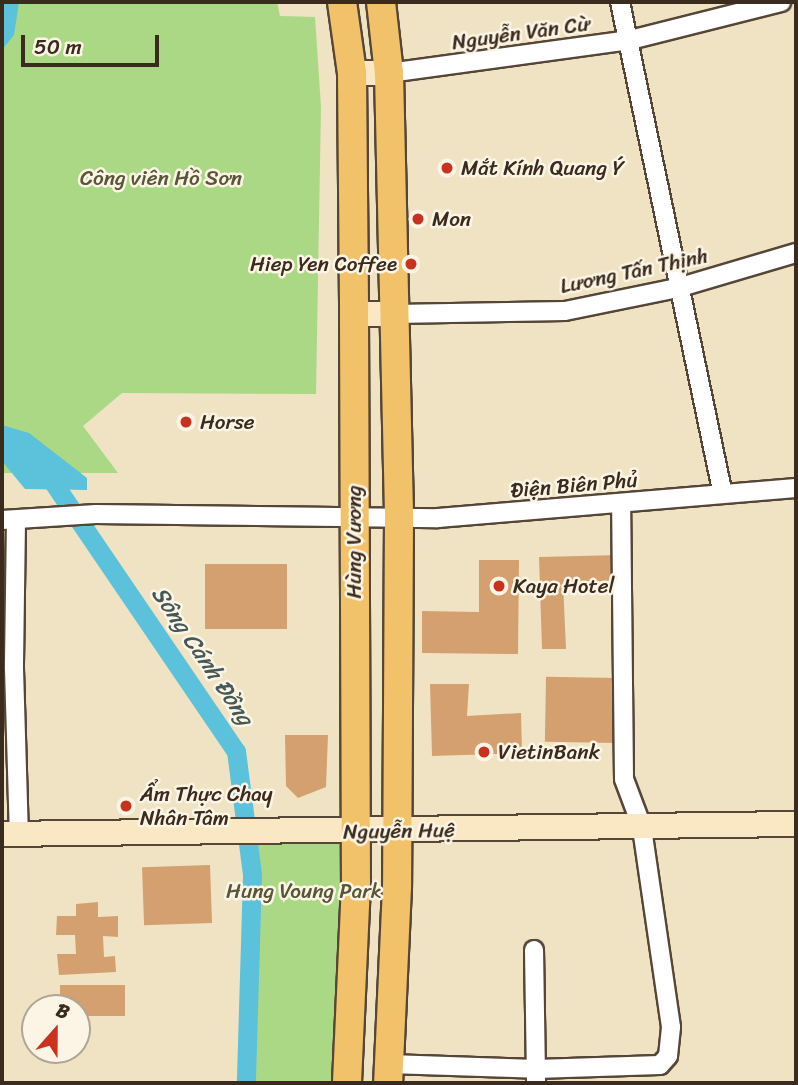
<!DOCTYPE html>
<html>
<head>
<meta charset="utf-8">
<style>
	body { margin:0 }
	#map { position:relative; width:798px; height:1085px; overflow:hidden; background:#efe3c4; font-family:Sriracha,sans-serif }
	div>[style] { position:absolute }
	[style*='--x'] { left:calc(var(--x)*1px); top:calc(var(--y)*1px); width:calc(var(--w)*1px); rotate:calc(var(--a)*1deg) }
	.green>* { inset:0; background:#aad885 }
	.water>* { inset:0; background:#5cc1da }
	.canal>* { height:19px; margin:-9.5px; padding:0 9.5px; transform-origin:9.5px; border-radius:9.5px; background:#5cc1da }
	.building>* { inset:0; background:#d4a070; transform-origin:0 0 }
	.roads { filter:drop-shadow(2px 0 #564637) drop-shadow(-2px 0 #564637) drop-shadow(0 2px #564637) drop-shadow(0 -2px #564637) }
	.minor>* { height:18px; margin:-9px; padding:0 9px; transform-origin:9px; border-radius:9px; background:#fff }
	.secondary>* { height:24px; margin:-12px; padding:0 12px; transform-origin:12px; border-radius:12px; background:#fae7c3 }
	.primary>* { height:28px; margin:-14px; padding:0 14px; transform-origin:14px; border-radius:14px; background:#f2c26a }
	.dots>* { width:19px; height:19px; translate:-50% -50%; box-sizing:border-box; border:4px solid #fcf5e5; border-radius:50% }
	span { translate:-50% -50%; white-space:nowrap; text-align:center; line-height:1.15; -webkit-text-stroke:5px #fcf5e5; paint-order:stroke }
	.street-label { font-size:21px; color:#3b2a1e }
	.poi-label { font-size:21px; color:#3b2a1e }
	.left { translate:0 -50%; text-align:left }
	.right { translate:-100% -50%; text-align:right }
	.park-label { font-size:21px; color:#575638 }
	.water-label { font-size:23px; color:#455756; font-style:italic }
	.frame { position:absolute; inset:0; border:4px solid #3b2a1e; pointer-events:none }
	.north { position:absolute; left:21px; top:994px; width:70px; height:70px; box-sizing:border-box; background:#fcf5e5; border:2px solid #afa495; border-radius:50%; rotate:21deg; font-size:19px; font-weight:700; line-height:28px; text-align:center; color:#3b2a1e }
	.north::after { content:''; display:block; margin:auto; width:24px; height:32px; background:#c8321e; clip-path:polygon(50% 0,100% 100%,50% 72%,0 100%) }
	.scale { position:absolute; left:21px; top:35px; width:138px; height:32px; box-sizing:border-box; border:4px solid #3b2a1e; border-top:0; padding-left:9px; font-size:21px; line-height:24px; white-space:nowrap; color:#3b2a1e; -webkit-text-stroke:5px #fcf5e5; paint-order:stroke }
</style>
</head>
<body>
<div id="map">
	<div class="green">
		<i style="clip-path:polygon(2px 2px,277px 2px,280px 16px,315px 17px,321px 107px,316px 394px,122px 393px,83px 426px,118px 473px,2px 473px)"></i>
		<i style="clip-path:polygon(353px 832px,347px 1083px,246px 1083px,252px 875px,244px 833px)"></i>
	</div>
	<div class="water">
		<i style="clip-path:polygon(2px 2px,19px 2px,14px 35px,2px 50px)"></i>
		<i style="clip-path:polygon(2px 425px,29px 433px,87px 478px,87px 490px,25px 489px,2px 461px)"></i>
	</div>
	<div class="canal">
		<i style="--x:44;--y:469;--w:341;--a:55.8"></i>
		<i style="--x:236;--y:751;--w:125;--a:82.6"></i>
		<i style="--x:252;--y:875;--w:208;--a:91.7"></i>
	</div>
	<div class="building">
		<i style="clip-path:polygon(620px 555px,620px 581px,563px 582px,566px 649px,542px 649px,539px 557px)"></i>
		<i style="clip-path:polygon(479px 560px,519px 560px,518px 654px,422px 653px,422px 611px,479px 612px)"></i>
		<i style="left:205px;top:564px;width:82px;height:65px"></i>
		<i style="left:617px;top:678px;width:65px;height:71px;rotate:91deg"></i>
		<i style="clip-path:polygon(430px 684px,469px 684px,467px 716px,521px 713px,522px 753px,432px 756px)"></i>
		<i style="clip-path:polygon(285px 735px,328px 735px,326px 787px,298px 798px,286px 786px)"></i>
		<i style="left:210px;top:865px;width:58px;height:68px;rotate:88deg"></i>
		<i style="clip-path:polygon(98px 902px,98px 917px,118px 916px,118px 937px,103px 936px,104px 957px,115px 956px,116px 972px,59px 975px,57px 954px,76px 954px,75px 935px,56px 935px,57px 916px,76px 916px,76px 904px)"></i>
		<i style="clip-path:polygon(60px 985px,125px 985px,125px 1016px,77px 1016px,77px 1008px,60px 1008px)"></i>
	</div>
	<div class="roads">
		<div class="minor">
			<i style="--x:620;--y:2;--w:500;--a:78.2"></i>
			<i style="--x:389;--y:73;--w:243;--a:-7.8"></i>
			<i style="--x:630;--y:40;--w:156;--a:-14.1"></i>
			<i style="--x:394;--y:314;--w:171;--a:-1"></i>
			<i style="--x:565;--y:311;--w:114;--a:-11.6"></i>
			<i style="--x:677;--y:288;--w:124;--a:-16.4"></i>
			<i style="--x:2;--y:520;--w:94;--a:-3.7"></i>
			<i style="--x:96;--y:514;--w:342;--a:0.7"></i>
			<i style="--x:438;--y:518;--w:359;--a:-4.8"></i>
			<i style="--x:16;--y:520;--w:149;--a:90.8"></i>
			<i style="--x:14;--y:669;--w:165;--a:88.3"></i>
			<i style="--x:534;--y:950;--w:133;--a:89.1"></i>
			<i style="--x:389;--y:1064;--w:147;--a:1.9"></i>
			<i style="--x:536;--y:1069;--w:124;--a:-1.8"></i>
			<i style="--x:660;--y:1065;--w:12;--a:-48"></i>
			<i style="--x:668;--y:1056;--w:29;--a:-84"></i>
			<i style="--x:671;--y:1027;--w:202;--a:-98.3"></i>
			<i style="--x:642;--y:827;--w:51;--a:-110.6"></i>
			<i style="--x:624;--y:779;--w:273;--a:-90.6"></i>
		</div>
		<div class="secondary">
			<i style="--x:352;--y:73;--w:37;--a:0"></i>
			<i style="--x:354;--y:314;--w:40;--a:0"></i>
			<i style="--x:2;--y:834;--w:794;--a:-0.72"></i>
		</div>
		<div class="primary">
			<i style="--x:342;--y:2;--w:72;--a:82"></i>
			<i style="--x:352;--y:73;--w:241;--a:89.5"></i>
			<i style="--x:354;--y:314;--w:570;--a:89.8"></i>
			<i style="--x:356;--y:884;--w:199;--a:92.6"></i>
			<i style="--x:381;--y:2;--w:71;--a:83.6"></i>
			<i style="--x:389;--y:73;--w:445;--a:88.7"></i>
			<i style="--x:399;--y:518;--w:369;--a:90.3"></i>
			<i style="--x:397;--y:887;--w:196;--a:92.6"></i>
		</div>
	</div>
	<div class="dots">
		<i style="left:447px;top:168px;background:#c8321e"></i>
		<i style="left:418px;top:219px;background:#c8321e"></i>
		<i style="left:411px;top:264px;background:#c8321e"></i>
		<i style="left:186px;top:422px;background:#c8321e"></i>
		<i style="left:499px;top:586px;background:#c8321e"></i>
		<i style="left:484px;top:752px;background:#c8321e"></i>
		<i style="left:126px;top:806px;background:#c8321e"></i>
	</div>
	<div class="street-label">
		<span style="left:521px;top:33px;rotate:-8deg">Nguyễn Văn Cừ</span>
		<span style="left:634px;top:271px;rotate:-12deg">Lương Tấn Thịnh</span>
		<span style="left:574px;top:485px;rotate:-5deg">Điện Biên Phủ</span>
		<span style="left:354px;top:542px;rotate:-90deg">Hùng Vương</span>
		<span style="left:399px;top:831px;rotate:-1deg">Nguyễn Huệ</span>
	</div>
	<div class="poi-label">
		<span class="left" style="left:461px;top:168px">Mắt Kính Quang Ý</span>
		<span class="left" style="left:432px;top:219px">Mon</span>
		<span class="right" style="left:397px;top:264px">Hiep Yen Coffee</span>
		<span class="left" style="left:200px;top:422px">Horse</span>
		<span class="left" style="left:513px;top:586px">Kaya Hotel</span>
		<span class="left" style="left:498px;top:752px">VietinBank</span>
		<span class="left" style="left:140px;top:806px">Ẩm Thực Chay<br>Nhân Tâm</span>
	</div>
	<div class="park-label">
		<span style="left:161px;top:178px">Công viên Hồ Sơn</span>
		<span style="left:304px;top:891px">Hung Voung Park</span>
	</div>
	<div class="water-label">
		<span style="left:202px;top:656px;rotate:56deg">Sông Cánh Đồng</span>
	</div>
	<div class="frame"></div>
	<div class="north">B</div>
	<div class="scale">50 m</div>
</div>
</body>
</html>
